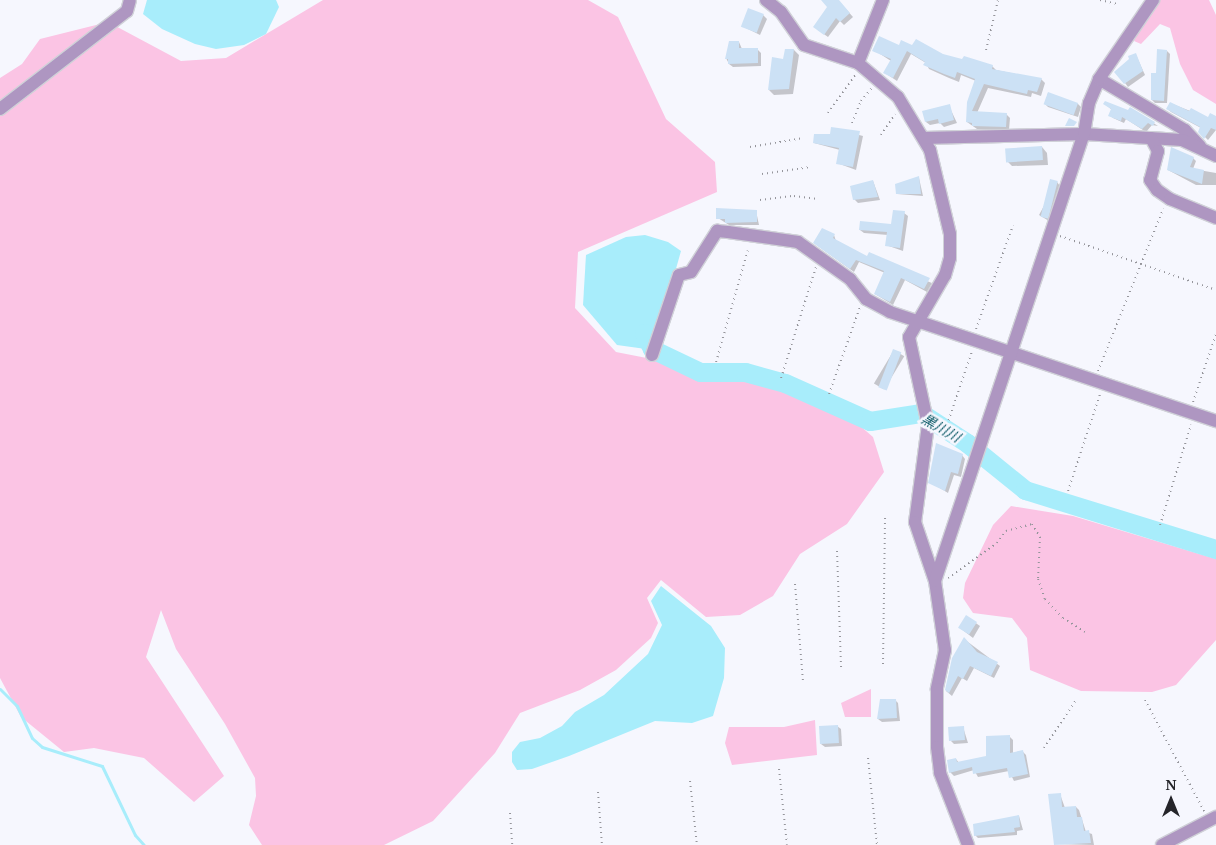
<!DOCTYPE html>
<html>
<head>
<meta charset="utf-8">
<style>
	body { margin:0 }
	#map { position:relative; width:1216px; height:845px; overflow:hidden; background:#f6f7fe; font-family:"Noto Serif","Noto Sans JP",serif }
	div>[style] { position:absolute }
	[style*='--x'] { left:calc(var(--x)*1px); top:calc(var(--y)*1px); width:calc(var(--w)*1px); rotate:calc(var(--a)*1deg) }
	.green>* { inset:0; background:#fbc4e4 }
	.water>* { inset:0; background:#a8edfb }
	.shadow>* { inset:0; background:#0003; transform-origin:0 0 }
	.stream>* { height:3px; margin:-1.5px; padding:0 1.5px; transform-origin:1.5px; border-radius:1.5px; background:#a8edfb }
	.river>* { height:19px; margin:-9.5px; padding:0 9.5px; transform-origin:9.5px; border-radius:9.5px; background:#a8edfb }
	.building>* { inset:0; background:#cce1f5; transform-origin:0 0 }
	.path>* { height:2px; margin-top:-1px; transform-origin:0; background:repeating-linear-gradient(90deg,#95959b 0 1px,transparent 0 5px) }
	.roads { filter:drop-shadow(1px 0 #d0d1d8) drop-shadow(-1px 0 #d0d1d8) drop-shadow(0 1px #d0d1d8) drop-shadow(0 -1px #d0d1d8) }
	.minor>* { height:12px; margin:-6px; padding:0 6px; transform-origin:6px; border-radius:6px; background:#ae96c1 }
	span { translate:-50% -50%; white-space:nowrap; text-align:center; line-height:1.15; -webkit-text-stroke:5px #f6f7fe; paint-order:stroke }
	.water-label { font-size:14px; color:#075764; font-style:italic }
	.north { position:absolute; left:1146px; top:775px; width:50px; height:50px; -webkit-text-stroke:4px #f6f7fe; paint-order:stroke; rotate:0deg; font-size:14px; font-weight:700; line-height:20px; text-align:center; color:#25252a }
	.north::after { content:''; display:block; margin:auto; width:18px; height:22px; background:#25252a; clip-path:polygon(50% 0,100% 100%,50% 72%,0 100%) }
</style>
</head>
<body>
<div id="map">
	<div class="green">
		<i style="clip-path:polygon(323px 0,588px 0,618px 17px,666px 119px,715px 162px,717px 192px,578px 252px,575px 308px,616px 352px,662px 361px,696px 378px,738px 375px,844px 412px,873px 437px,884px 472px,847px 524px,800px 554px,773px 596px,740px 615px,706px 617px,661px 580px,647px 598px,658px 623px,651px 638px,616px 670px,580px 690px,520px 713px,495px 753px,433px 821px,384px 845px,262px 845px,249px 825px,256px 796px,255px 778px,225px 724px,176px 649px,161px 610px,146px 657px,224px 776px,194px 802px,144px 758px,94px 748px,64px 752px,21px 717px,0 678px,0 78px,22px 64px,40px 39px,108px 22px,181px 61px,226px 58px)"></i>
		<i style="clip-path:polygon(1156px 0,1209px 0,1216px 15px,1216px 104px,1193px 90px,1180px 64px,1170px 28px,1160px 24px,1141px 44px,1134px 41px)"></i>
		<i style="clip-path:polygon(1011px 506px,1073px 516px,1216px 559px,1216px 640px,1176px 685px,1152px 692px,1081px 691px,1030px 670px,1027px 638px,1012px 618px,973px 613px,963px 598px,965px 583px,993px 525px)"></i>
		<i style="clip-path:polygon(871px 689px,871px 717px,845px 717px,841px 703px)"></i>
		<i style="clip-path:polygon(815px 720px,817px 755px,732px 765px,725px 743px,729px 727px,784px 727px)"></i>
	</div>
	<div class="water">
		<i style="clip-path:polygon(147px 0,276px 0,279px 7px,266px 34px,244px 45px,216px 49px,195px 44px,162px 29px,143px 14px)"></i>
		<i style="clip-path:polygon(645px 235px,668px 242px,681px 251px,653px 350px,617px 345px,583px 305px,586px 255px,626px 237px)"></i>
		<i style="clip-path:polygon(661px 586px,711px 626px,725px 648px,724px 678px,713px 716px,692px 723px,655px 721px,569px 756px,532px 769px,517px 770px,512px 762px,512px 752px,520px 742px,540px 738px,562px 726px,575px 712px,604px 695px,648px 654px,662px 625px,651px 601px)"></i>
	</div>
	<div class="shadow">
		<i style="clip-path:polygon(827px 0,838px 0,853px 17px,844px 25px,840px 21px,828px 37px,818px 30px,829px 7px)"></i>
		<i style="clip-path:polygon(763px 15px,767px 19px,760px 35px,742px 26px)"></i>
		<i style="clip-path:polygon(739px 42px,742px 49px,758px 50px,761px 53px,761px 66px,733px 67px,729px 64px,726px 58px)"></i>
		<i style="clip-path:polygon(899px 47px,992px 66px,996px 70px,1041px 79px,1045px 83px,1041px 96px,1032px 93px,1031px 97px,988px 88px,977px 113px,1006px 114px,1010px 118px,1009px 130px,977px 129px,967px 122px,976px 81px,961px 75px,959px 82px,949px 78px,929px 69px,926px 63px,911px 54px,897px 81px,885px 73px,891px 61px,874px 50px)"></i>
		<i style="clip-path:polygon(786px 50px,794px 50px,799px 55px,793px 94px,774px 95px,769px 90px,784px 60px)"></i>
		<i style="clip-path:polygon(1167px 51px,1170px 54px,1167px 103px,1155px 103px,1152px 100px,1158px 75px)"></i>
		<i style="clip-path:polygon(1136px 55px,1145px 75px,1128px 87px,1125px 83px)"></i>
		<i style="clip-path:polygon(1048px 93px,1078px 104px,1081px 107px,1078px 117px,1048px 107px,1045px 104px)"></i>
		<i style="clip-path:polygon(1170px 103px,1208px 118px,1216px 118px,1216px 130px,1208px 140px,1199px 131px,1201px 128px,1171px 112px,1168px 109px)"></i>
		<i style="clip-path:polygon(1105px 104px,1128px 111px,1130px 108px,1158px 126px,1152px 125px,1146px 132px,1126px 119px,1124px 123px,1113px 118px,1110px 115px,1112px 110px)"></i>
		<i style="clip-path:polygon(949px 106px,957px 123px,944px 127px,940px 123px,930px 125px,926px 122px,924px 112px)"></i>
		<i style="clip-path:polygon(832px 128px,863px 136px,856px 170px,837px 163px,840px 150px,814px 143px,831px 135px)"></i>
		<i style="clip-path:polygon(1042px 147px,1047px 153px,1048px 165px,1012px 166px,1007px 161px)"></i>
		<i style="clip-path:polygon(1193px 158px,1196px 161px,1193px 169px,1216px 173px,1216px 185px,1196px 185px,1168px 170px)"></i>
		<i style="clip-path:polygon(919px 178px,923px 196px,897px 194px)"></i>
		<i style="clip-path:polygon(873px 181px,880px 200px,858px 203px,854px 199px)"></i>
		<i style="clip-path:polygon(1057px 182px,1060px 186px,1049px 221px,1039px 215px)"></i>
		<i style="clip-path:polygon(756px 211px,759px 225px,729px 225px,718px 218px)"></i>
		<i style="clip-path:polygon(904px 213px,908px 216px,903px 251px,886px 245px,888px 235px,864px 233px,860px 230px,892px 226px)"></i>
		<i style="clip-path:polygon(834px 235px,836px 241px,868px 258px,932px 283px,927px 292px,905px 280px,893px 305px,875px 294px,885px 273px,859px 262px,854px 272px,818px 246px)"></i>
		<i style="left:894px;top:350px;width:12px;height:39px;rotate:31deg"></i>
		<i style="clip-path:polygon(962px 455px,965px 459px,961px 477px,954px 475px,948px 493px,930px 482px)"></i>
		<i style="clip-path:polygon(967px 617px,980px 626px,973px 638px,960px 628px)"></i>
		<i style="clip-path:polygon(964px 639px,1000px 666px,994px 678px,974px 668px,967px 681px,962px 678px,952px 696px,946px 691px)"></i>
		<i style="clip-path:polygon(895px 700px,898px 703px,900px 721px,882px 722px,878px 719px)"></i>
		<i style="clip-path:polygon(837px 726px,841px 729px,842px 746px,825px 747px,821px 744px)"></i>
		<i style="clip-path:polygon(963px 727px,968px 743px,954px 744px,951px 741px)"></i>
		<i style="clip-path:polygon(1009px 736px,1013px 740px,1013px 753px,1022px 751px,1026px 755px,1030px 777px,1014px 781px,1009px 771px,978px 777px,974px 770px,954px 776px,950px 772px,956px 759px,959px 763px,988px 758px)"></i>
		<i style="clip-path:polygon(1060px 794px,1065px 808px,1076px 807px,1079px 810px,1086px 832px,1092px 834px,1094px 845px,1055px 844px)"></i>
		<i style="clip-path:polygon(1019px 816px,1023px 830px,1017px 831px,1017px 835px,978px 838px,975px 835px)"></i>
	</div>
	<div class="stream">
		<i style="--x:0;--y:689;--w:24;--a:45"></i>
		<i style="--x:17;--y:706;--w:35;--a:65"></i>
		<i style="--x:32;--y:738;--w:13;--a:42"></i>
		<i style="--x:42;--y:747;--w:63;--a:17.6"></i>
		<i style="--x:102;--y:766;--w:76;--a:64.4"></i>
		<i style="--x:135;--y:835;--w:13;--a:48"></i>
	</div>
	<div class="river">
		<i style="--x:644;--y:333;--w:18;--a:63"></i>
		<i style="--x:652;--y:349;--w:53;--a:25.6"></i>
		<i style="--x:700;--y:372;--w:45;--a:0"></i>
		<i style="--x:745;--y:372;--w:41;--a:15.4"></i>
		<i style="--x:785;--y:383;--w:93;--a:24.1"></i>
		<i style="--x:870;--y:421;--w:52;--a:-8.9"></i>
		<i style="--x:921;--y:413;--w:55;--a:33.1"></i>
		<i style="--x:967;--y:443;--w:75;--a:39"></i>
		<i style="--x:1025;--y:490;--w:200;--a:17.2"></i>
	</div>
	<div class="building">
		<i style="clip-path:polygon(821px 0,839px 0,850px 13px,840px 22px,836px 18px,824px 35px,813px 27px,827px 7px)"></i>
		<i style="left:748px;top:8px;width:17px;height:20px;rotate:21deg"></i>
		<i style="clip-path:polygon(879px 36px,899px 45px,901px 40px,912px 45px,916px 39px,943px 54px,962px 59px,964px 56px,993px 65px,992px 69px,1042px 78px,1037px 92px,1028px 90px,1027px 94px,984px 84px,972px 111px,1007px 113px,1006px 127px,972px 126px,972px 123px,966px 122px,967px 102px,975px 79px,957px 72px,955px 78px,944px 74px,923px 65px,925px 62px,907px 51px,893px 78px,883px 73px,891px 59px,872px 51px)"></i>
		<i style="clip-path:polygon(729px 41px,739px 41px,739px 48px,758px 48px,758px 63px,728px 64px,728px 59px,725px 59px)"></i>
		<i style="clip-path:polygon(785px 49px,794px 49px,789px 89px,768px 90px,772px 57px,783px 59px)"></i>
		<i style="clip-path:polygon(1157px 49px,1167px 50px,1164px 101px,1151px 100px,1151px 73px,1156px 73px)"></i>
		<i style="clip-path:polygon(1136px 53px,1143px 71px,1124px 84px,1114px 72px,1129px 59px,1128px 56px)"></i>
		<i style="left:1048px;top:92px;width:32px;height:13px;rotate:20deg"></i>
		<i style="clip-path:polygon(1105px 101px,1128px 110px,1130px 107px,1155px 122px,1153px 126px,1148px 123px,1142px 129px,1122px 117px,1121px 121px,1108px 116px,1111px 109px,1103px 104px)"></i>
		<i style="clip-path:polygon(1170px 102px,1189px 111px,1191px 108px,1208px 117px,1210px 113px,1216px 116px,1216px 130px,1211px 128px,1204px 139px,1198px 132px,1200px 127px,1166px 109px)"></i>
		<i style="clip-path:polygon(950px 104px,954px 120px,939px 124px,938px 119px,925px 122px,922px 111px)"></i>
		<i style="clip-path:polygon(1069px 118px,1077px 122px,1074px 126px,1065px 126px)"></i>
		<i style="clip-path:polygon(831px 127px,860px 131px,853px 167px,836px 164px,839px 148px,813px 143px,814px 134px,830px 134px)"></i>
		<i style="left:1042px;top:146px;width:14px;height:37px;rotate:86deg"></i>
		<i style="clip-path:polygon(1171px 147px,1194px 157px,1190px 167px,1204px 170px,1202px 184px,1167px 170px)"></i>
		<i style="clip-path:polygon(919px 176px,921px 194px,896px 194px,895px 184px)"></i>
		<i style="left:1050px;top:179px;width:8px;height:39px;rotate:14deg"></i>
		<i style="clip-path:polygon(873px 180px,878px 197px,853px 200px,850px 186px)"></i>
		<i style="clip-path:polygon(716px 208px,757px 210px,757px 222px,725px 223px,725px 219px,716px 219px)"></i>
		<i style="clip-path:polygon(893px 210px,905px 211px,900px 248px,885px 246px,887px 232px,859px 230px,860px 221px,891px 224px)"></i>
		<i style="clip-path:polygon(822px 228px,835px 234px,833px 238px,867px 256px,869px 252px,930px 278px,924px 289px,901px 278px,890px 302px,874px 294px,884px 271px,856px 260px,850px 269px,813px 243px)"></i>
		<i style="left:893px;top:349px;width:9px;height:41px;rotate:21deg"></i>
		<i style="clip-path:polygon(936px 443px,963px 454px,958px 474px,951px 472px,945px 491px,928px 483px)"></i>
		<i style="left:966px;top:615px;width:13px;height:15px;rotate:32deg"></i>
		<i style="clip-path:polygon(964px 637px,977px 652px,998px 662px,991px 676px,970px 666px,963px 679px,958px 676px,949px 693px,945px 690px,952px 658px)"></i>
		<i style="clip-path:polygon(880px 699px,896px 699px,897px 718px,877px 719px)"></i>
		<i style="left:838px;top:725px;width:18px;height:19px;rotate:87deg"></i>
		<i style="left:964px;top:726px;width:14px;height:16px;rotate:86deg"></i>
		<i style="clip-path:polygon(1010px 735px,1010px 753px,1023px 750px,1028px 774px,1009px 778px,1007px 768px,973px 774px,972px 767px,949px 773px,947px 760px,956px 758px,957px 762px,986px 756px,986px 736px)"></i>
		<i style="clip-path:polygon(1061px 793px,1062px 807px,1076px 806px,1077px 817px,1082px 817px,1084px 831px,1089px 830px,1091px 843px,1054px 845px,1048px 794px)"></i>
		<i style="clip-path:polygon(1019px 815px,1020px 827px,1014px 828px,1015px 832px,974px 836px,973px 824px)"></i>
	</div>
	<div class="path">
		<i style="--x:1100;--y:0;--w:18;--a:13"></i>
		<i style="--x:986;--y:50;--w:51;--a:-76.5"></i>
		<i style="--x:828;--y:113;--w:48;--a:-54.3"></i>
		<i style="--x:852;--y:123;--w:24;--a:-68"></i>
		<i style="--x:861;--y:101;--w:16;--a:-50"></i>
		<i style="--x:881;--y:135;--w:25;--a:-56"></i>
		<i style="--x:750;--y:147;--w:54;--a:-9.6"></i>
		<i style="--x:762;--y:174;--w:49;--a:-8.3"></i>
		<i style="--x:760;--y:200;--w:34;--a:-7"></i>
		<i style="--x:794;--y:196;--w:24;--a:7"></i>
		<i style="--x:1060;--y:236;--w:165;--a:19.1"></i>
		<i style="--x:976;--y:329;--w:110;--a:-70.4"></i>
		<i style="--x:716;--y:362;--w:116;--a:-74.1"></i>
		<i style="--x:1098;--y:371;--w:175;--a:-68.1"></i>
		<i style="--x:781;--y:378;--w:116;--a:-72.5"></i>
		<i style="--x:829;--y:394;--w:92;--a:-70.4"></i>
		<i style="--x:1193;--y:402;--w:72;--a:-71.3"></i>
		<i style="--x:947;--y:425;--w:78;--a:-71.3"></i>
		<i style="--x:1068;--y:491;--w:102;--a:-71.7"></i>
		<i style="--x:1160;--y:525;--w:105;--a:-72.8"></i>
		<i style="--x:837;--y:551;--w:117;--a:88"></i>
		<i style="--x:948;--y:578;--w:60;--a:-35.5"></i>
		<i style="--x:997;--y:543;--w:15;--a:-53"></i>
		<i style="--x:1006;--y:531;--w:27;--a:-15"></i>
		<i style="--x:1032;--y:524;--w:15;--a:58"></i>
		<i style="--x:1040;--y:537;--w:42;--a:92.7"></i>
		<i style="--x:1038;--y:579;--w:21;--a:71"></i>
		<i style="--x:1045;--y:599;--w:26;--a:47"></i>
		<i style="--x:1063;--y:618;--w:26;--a:32"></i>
		<i style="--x:795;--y:584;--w:97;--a:85.3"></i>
		<i style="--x:883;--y:664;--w:146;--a:-89.2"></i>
		<i style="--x:1145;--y:700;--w:126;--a:62"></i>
		<i style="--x:1044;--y:748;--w:58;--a:-56.3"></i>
		<i style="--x:868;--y:758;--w:87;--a:84.1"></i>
		<i style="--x:779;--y:769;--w:76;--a:84"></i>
		<i style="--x:690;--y:781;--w:64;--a:83.8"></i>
		<i style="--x:598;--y:792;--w:53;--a:85.7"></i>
		<i style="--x:510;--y:813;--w:32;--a:86"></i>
	</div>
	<div class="roads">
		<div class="minor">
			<i style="--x:766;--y:0;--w:19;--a:39"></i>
			<i style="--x:781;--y:12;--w:40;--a:55.1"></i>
			<i style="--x:804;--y:45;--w:57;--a:18.4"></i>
			<i style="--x:858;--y:63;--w:52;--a:40.4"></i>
			<i style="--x:898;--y:97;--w:62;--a:58.9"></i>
			<i style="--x:930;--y:150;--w:86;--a:76.6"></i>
			<i style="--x:950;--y:234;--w:24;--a:90"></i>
			<i style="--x:950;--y:258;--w:18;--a:106"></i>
			<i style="--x:945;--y:275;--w:72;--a:120.1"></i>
			<i style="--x:909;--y:337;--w:90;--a:77.8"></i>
			<i style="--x:928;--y:425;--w:98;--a:97.6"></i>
			<i style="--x:915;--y:522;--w:62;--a:71.3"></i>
			<i style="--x:935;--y:581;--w:70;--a:81.8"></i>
			<i style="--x:945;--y:650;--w:40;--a:102"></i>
			<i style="--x:937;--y:689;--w:58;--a:90"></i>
			<i style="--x:937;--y:747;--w:26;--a:83"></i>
			<i style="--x:940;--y:773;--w:77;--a:68.7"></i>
			<i style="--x:858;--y:63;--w:68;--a:-68.4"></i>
			<i style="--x:1099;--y:79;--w:100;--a:30.7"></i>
			<i style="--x:1185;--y:130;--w:22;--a:47"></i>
			<i style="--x:0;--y:109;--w:160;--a:-37.7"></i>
			<i style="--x:127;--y:11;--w:11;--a:-75"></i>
			<i style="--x:924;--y:138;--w:160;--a:-1.4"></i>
			<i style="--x:1084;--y:134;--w:98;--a:3.5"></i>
			<i style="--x:1182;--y:140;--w:38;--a:25"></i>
			<i style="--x:1151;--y:138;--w:15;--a:62"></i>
			<i style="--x:1158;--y:151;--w:30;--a:105"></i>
			<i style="--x:1150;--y:180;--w:12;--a:55"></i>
			<i style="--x:1157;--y:190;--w:16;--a:35"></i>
			<i style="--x:1170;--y:199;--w:50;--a:22.4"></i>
			<i style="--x:652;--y:355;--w:84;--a:-71.4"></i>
			<i style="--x:679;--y:275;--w:12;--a:-14"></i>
			<i style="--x:691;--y:272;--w:49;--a:-57.6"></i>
			<i style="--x:717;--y:231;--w:11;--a:5"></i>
			<i style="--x:728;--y:232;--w:71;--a:8.1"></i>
			<i style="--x:798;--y:242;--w:64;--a:35.4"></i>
			<i style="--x:850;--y:279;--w:26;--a:51"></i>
			<i style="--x:866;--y:299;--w:27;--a:28"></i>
			<i style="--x:890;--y:312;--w:344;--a:18.5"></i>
			<i style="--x:935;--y:581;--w:471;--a:-71.6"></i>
			<i style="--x:1084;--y:134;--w:31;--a:-81"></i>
			<i style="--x:1089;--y:103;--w:26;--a:-67"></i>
			<i style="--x:1099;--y:79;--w:96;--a:-55.6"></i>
			<i style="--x:1162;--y:845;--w:61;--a:-27.4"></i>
		</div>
	</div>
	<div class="water-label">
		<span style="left:941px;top:428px;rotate:30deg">黒川川</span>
	</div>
	<div class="north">N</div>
</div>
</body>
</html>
